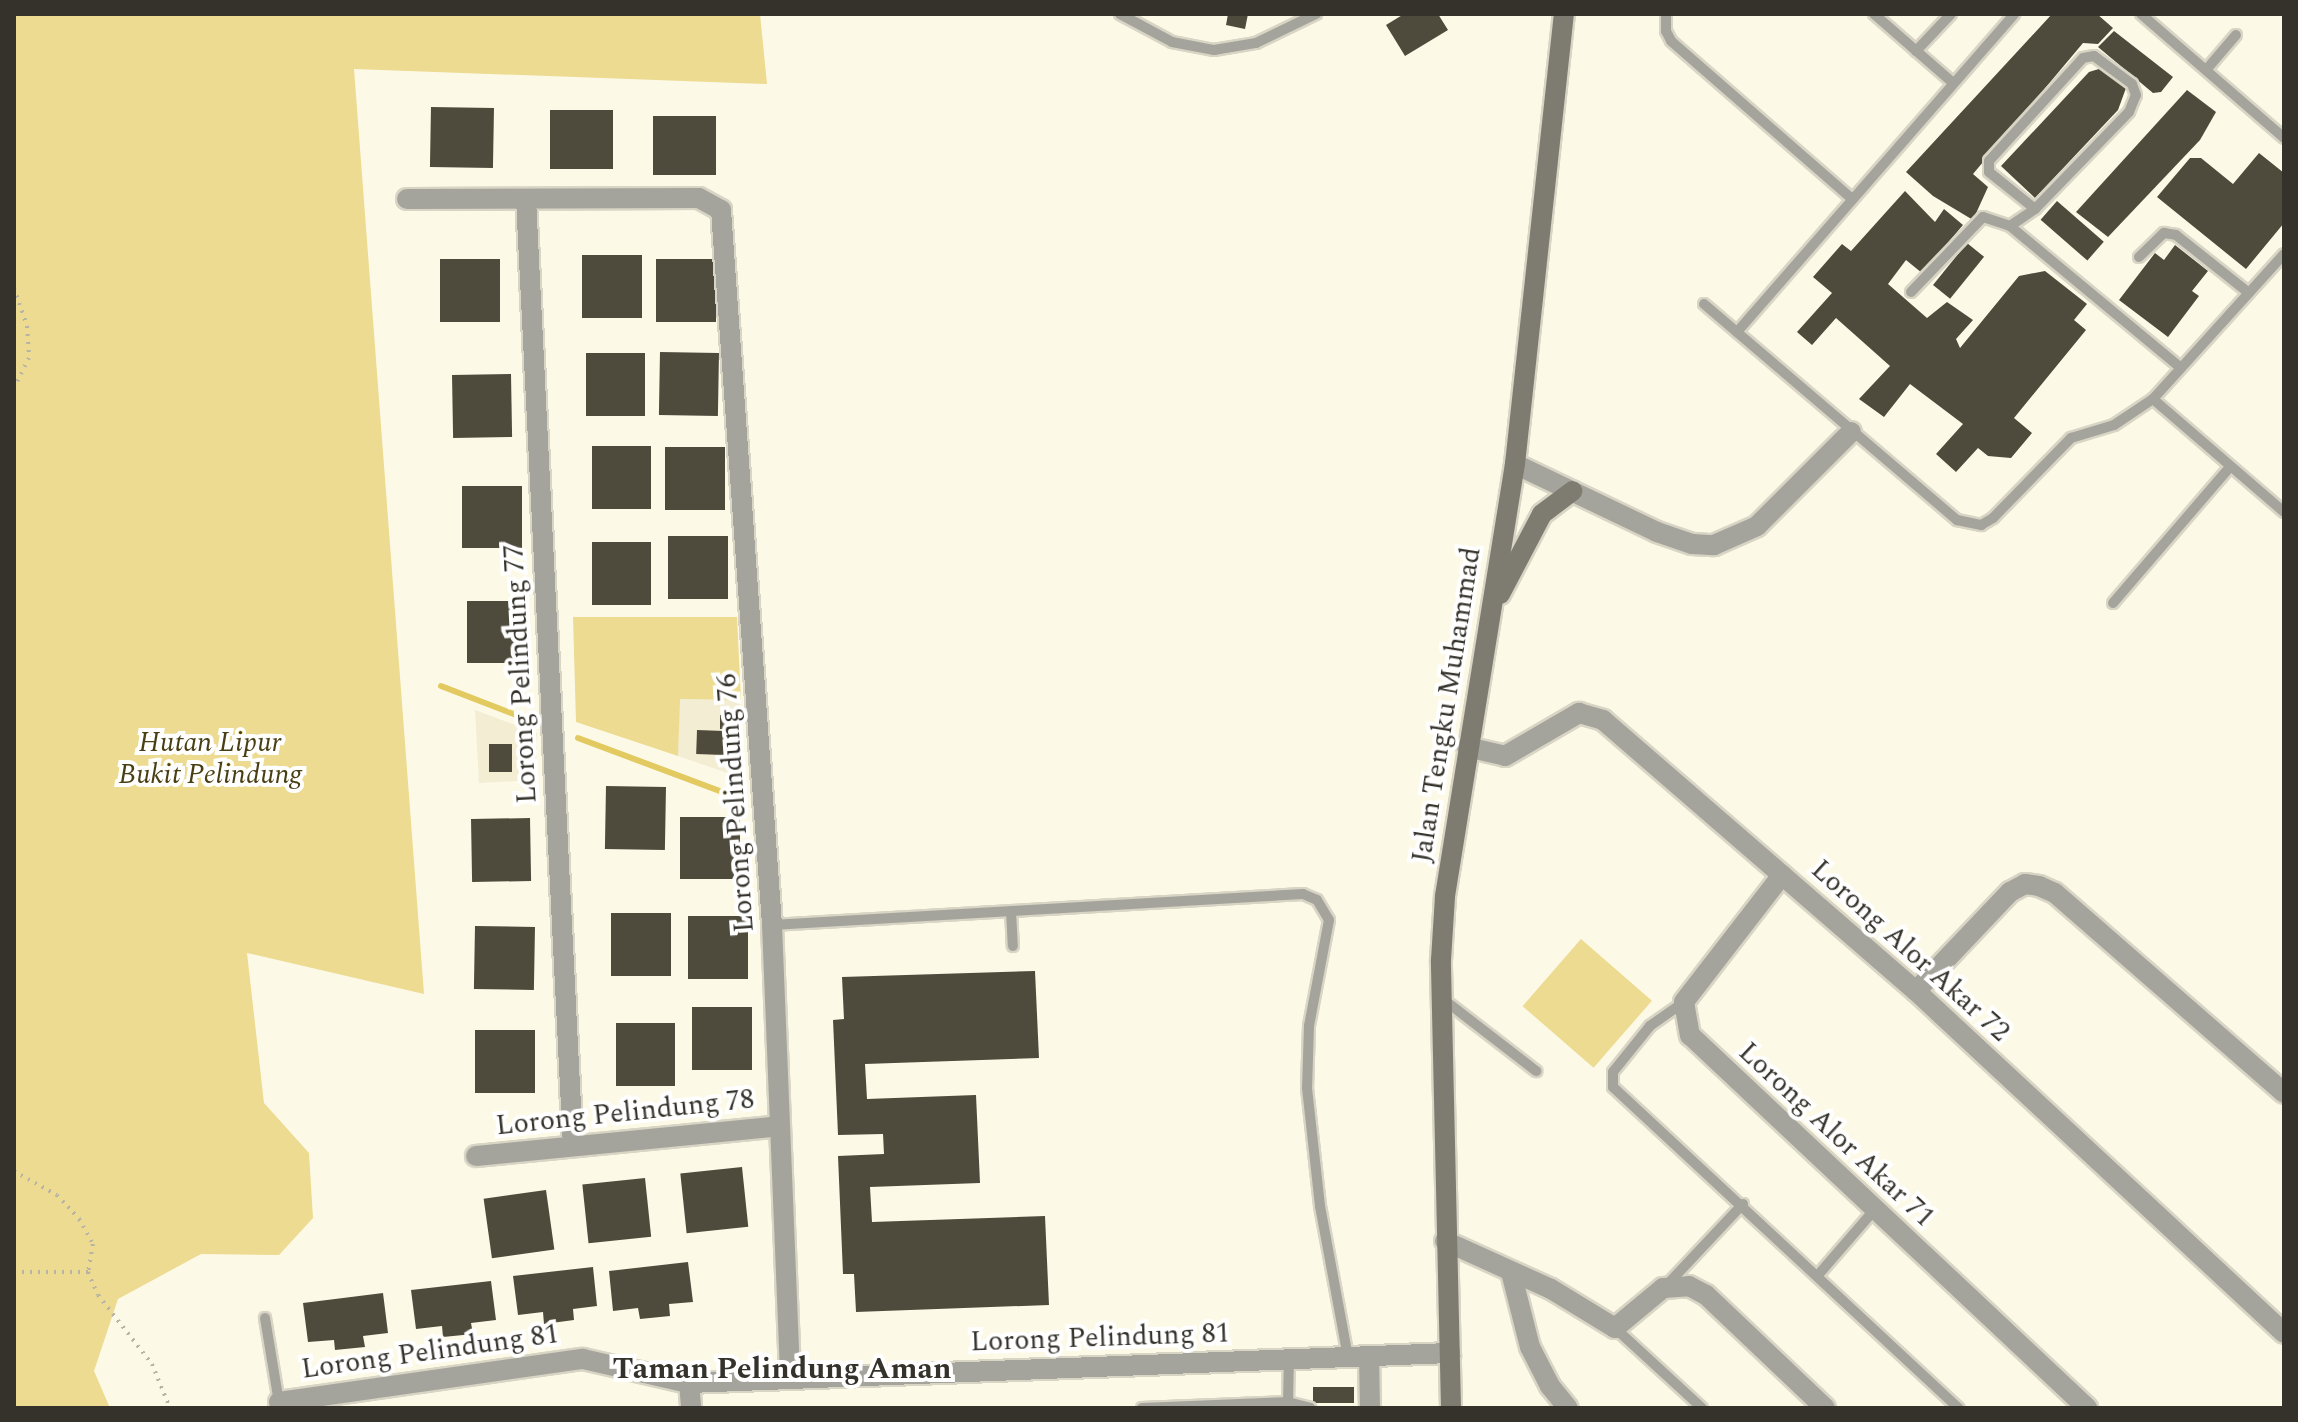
<!DOCTYPE html>
<html>
<head>
<meta charset="utf-8">
<style>
	body { margin:0 }
	#map { position:relative; width:2298px; height:1422px; overflow:hidden; background:#fdf9e7; font-family:Spectral,serif }
	div>[style] { position:absolute }
	[style*='--x'] { left:calc(var(--x)*1px); top:calc(var(--y)*1px); width:calc(var(--w)*1px); rotate:calc(var(--a)*1deg) }
	.built>* { inset:0; background:#f2edd3 }
	.green>* { inset:0; background:#ecdb90; transform-origin:0 0 }
	.stream>* { height:6px; margin:-3px; padding:0 3px; transform-origin:3px; border-radius:3px; background:#e2ca61 }
	.building>* { inset:0; background:#4f4b3c; transform-origin:0 0 }
	.path>* { height:4px; margin-top:-2px; transform-origin:0; background:repeating-linear-gradient(90deg,#b7b4a5 0 2px,transparent 0 8px) }
	.roads { filter:drop-shadow(2px 0 #d9d5c5) drop-shadow(-2px 0 #d9d5c5) drop-shadow(0 2px #d9d5c5) drop-shadow(0 -2px #d9d5c5) }
	.lane>* { height:10px; margin:-5px; padding:0 5px; transform-origin:5px; border-radius:5px; background:#a5a49c }
	.street>* { height:20px; margin:-10px; padding:0 10px; transform-origin:10px; border-radius:10px; background:#a5a49c }
	.secondary>* { height:20px; margin:-10px; padding:0 10px; transform-origin:10px; border-radius:10px; background:#7e7b70 }
	span { translate:-50% -50%; white-space:nowrap; text-align:center; line-height:1.15; -webkit-text-stroke:8px #fff; paint-order:stroke }
	.street-label { font-size:28px; color:#34322b }
	.park-label { font-size:28px; color:#493f13; font-style:italic }
	.neighbourhood-label { font-size:30px; color:#34322b; font-weight:700 }
	.frame { position:absolute; inset:0; border:16px solid #34322b; pointer-events:none }
</style>
</head>
<body>
<div id="map">
	<div class="built">
		<i style="clip-path:polygon(679px 699px,741px 700px,745px 779px,678px 756px)"></i>
		<i style="clip-path:polygon(475px 710px,537px 733px,536px 780px,479px 783px)"></i>
	</div>
	<div class="green">
		<i style="clip-path:polygon(14px 14px,760px 14px,767px 84px,354px 69px,424px 994px,247px 953px,264px 1103px,309px 1153px,313px 1218px,279px 1255px,201px 1254px,118px 1299px,94px 1371px,110px 1408px,14px 1408px)"></i>
		<i style="clip-path:polygon(573px 617px,737px 617px,741px 700px,680px 699px,678px 756px,576px 722px)"></i>
		<i style="left:1581px;top:939px;width:94px;height:89px;rotate:41deg"></i>
	</div>
	<div class="stream">
		<i style="--x:441;--y:686;--w:89;--a:21.1"></i>
		<i style="--x:578;--y:738;--w:177;--a:20.5"></i>
	</div>
	<div class="building">
		<i style="clip-path:polygon(1228px 14px,1248px 14px,1245px 29px,1226px 25px)"></i>
		<i style="clip-path:polygon(1404px 14px,1438px 14px,1448px 30px,1405px 56px,1386px 25px)"></i>
		<i style="clip-path:polygon(2052px 14px,2097px 14px,2113px 28px,2098px 44px,2083px 43px,1973px 174px,1988px 187px,1973px 220px,1933px 196px,1906px 172px)"></i>
		<i style="clip-path:polygon(2114px 31px,2173px 77px,2161px 92px,2153px 93px,2098px 47px)"></i>
		<i style="clip-path:polygon(2102px 68px,2126px 88px,2118px 110px,2035px 198px,2001px 166px,2089px 72px)"></i>
		<i style="clip-path:polygon(2187px 90px,2216px 112px,2200px 140px,2108px 237px,2076px 212px)"></i>
		<i style="left:431px;top:107px;width:63px;height:60px;rotate:1deg"></i>
		<i style="left:550px;top:110px;width:63px;height:59px"></i>
		<i style="left:653px;top:116px;width:63px;height:59px"></i>
		<i style="clip-path:polygon(2259px 153px,2284px 173px,2284px 223px,2246px 269px,2157px 197px,2190px 158px,2201px 158px,2233px 184px)"></i>
		<i style="clip-path:polygon(1905px 191px,1935px 222px,1944px 209px,1963px 225px,1922px 273px,1906px 260px,1888px 284px,1927px 318px,1947px 302px,1973px 320px,1956px 339px,1960px 348px,2019px 276px,2045px 271px,2087px 304px,2074px 320px,2086px 330px,2014px 418px,2032px 433px,2011px 458px,1988px 456px,1978px 448px,1956px 472px,1936px 454px,1963px 424px,1910px 384px,1884px 417px,1859px 399px,1890px 366px,1836px 318px,1812px 345px,1797px 332px,1832px 293px,1813px 277px,1842px 244px,1851px 251px)"></i>
		<i style="left:2057px;top:201px;width:62px;height:25px;rotate:41deg"></i>
		<i style="left:1967px;top:243px;width:22px;height:54px;rotate:39deg"></i>
		<i style="clip-path:polygon(2175px 245px,2208px 271px,2192px 291px,2199px 296px,2168px 337px,2119px 300px,2155px 253px,2164px 260px)"></i>
		<i style="left:582px;top:255px;width:60px;height:63px"></i>
		<i style="left:440px;top:259px;width:60px;height:63px"></i>
		<i style="left:716px;top:259px;width:63px;height:60px;rotate:90deg"></i>
		<i style="left:660px;top:352px;width:59px;height:63px;rotate:1deg"></i>
		<i style="left:586px;top:353px;width:59px;height:63px"></i>
		<i style="left:511px;top:374px;width:63px;height:59px;rotate:89deg"></i>
		<i style="left:592px;top:446px;width:59px;height:63px"></i>
		<i style="left:665px;top:447px;width:60px;height:63px"></i>
		<i style="left:462px;top:486px;width:60px;height:62px"></i>
		<i style="left:668px;top:536px;width:60px;height:63px"></i>
		<i style="left:592px;top:542px;width:59px;height:63px"></i>
		<i style="left:467px;top:601px;width:60px;height:62px"></i>
		<i style="left:720px;top:715px;width:12px;height:14px"></i>
		<i style="left:697px;top:730px;width:34px;height:24px;rotate:2deg"></i>
		<i style="left:489px;top:744px;width:23px;height:28px"></i>
		<i style="left:606px;top:786px;width:60px;height:63px;rotate:1deg"></i>
		<i style="left:680px;top:817px;width:60px;height:62px"></i>
		<i style="left:530px;top:818px;width:63px;height:59px;rotate:89deg"></i>
		<i style="left:611px;top:913px;width:60px;height:63px"></i>
		<i style="left:688px;top:916px;width:60px;height:63px"></i>
		<i style="left:475px;top:926px;width:60px;height:63px;rotate:1deg"></i>
		<i style="clip-path:polygon(1035px 971px,1039px 1058px,865px 1064px,867px 1099px,976px 1095px,980px 1183px,870px 1187px,872px 1222px,1045px 1216px,1049px 1305px,856px 1312px,854px 1274px,843px 1274px,838px 1156px,884px 1154px,883px 1134px,838px 1135px,833px 1020px,844px 1019px,842px 977px)"></i>
		<i style="left:692px;top:1007px;width:60px;height:63px"></i>
		<i style="left:616px;top:1023px;width:59px;height:63px"></i>
		<i style="left:475px;top:1030px;width:60px;height:63px"></i>
		<i style="left:742px;top:1167px;width:60px;height:62px;rotate:84deg"></i>
		<i style="left:645px;top:1178px;width:59px;height:63px;rotate:84deg"></i>
		<i style="left:546px;top:1190px;width:60px;height:63px;rotate:82deg"></i>
		<i style="clip-path:polygon(688px 1262px,693px 1302px,669px 1304px,670px 1316px,640px 1319px,638px 1308px,613px 1311px,609px 1271px)"></i>
		<i style="clip-path:polygon(593px 1267px,597px 1306px,573px 1309px,574px 1320px,544px 1324px,543px 1312px,518px 1315px,513px 1276px)"></i>
		<i style="clip-path:polygon(491px 1281px,496px 1320px,471px 1323px,473px 1334px,443px 1337px,442px 1326px,416px 1329px,411px 1290px)"></i>
		<i style="clip-path:polygon(383px 1293px,388px 1333px,363px 1336px,365px 1347px,335px 1350px,334px 1340px,308px 1342px,303px 1303px)"></i>
		<i style="left:1313px;top:1387px;width:41px;height:16px"></i>
	</div>
	<div class="path">
		<i style="--x:14;--y:288;--w:40;--a:71.1"></i>
		<i style="--x:27;--y:326;--w:32;--a:86"></i>
		<i style="--x:29;--y:358;--w:34;--a:117"></i>
		<i style="--x:14;--y:1171;--w:49;--a:29.2"></i>
		<i style="--x:57;--y:1195;--w:33;--a:47"></i>
		<i style="--x:79;--y:1219;--w:29;--a:61"></i>
		<i style="--x:93;--y:1244;--w:28;--a:100"></i>
		<i style="--x:14;--y:1272;--w:74;--a:0"></i>
		<i style="--x:88;--y:1272;--w:25;--a:67"></i>
		<i style="--x:98;--y:1295;--w:88;--a:52"></i>
		<i style="--x:152;--y:1364;--w:48;--a:67.8"></i>
	</div>
	<div class="roads">
		<div class="lane">
			<i style="--x:1120;--y:14;--w:59;--a:28.3"></i>
			<i style="--x:1172;--y:42;--w:43;--a:10.8"></i>
			<i style="--x:1214;--y:50;--w:43;--a:-9.5"></i>
			<i style="--x:1256;--y:43;--w:67;--a:-25.8"></i>
			<i style="--x:1666;--y:14;--w:17;--a:90"></i>
			<i style="--x:1666;--y:31;--w:11;--a:63"></i>
			<i style="--x:1671;--y:41;--w:240;--a:41.1"></i>
			<i style="--x:1874;--y:14;--w:105;--a:41.1"></i>
			<i style="--x:2141;--y:14;--w:189;--a:40.9"></i>
			<i style="--x:1916;--y:51;--w:51;--a:-46.6"></i>
			<i style="--x:2206;--y:70;--w:46;--a:-49.4"></i>
			<i style="--x:2010;--y:226;--w:30;--a:-34"></i>
			<i style="--x:2035;--y:209;--w:135;--a:-45.9"></i>
			<i style="--x:2129;--y:112;--w:18;--a:-68"></i>
			<i style="--x:2136;--y:95;--w:12;--a:-110"></i>
			<i style="--x:2132;--y:84;--w:47;--a:-143.6"></i>
			<i style="--x:2094;--y:56;--w:11;--a:170"></i>
			<i style="--x:2083;--y:58;--w:139;--a:132.4"></i>
			<i style="--x:1989;--y:161;--w:11;--a:90"></i>
			<i style="--x:1989;--y:172;--w:59;--a:38.8"></i>
			<i style="--x:2139;--y:257;--w:35;--a:-44"></i>
			<i style="--x:2164;--y:233;--w:12;--a:9"></i>
			<i style="--x:2176;--y:235;--w:93;--a:38.5"></i>
			<i style="--x:1911;--y:292;--w:104;--a:-46.2"></i>
			<i style="--x:1983;--y:217;--w:28;--a:18"></i>
			<i style="--x:2010;--y:226;--w:222;--a:39.7"></i>
			<i style="--x:1704;--y:304;--w:333;--a:40.5"></i>
			<i style="--x:1957;--y:520;--w:25;--a:12"></i>
			<i style="--x:1981;--y:525;--w:14;--a:-30"></i>
			<i style="--x:1993;--y:518;--w:112;--a:-45.7"></i>
			<i style="--x:2071;--y:438;--w:45;--a:-16.8"></i>
			<i style="--x:2114;--y:425;--w:47;--a:-33.7"></i>
			<i style="--x:2153;--y:399;--w:173;--a:40.8"></i>
			<i style="--x:1737;--y:332;--w:422;--a:-48.9"></i>
			<i style="--x:2153;--y:399;--w:195;--a:-47.9"></i>
			<i style="--x:2113;--y:603;--w:179;--a:-49.3"></i>
			<i style="--x:1011;--y:911;--w:35;--a:87"></i>
			<i style="--x:772;--y:925;--w:532;--a:-3.34"></i>
			<i style="--x:1303;--y:894;--w:15;--a:23"></i>
			<i style="--x:1317;--y:900;--w:23;--a:59"></i>
			<i style="--x:1329;--y:920;--w:108;--a:100.7"></i>
			<i style="--x:1309;--y:1026;--w:62;--a:91.8"></i>
			<i style="--x:1307;--y:1088;--w:119;--a:83.7"></i>
			<i style="--x:1320;--y:1206;--w:154;--a:79.5"></i>
			<i style="--x:1443;--y:999;--w:118;--a:37.7"></i>
			<i style="--x:1684;--y:1002;--w:42;--a:144.8"></i>
			<i style="--x:1650;--y:1026;--w:59;--a:128.8"></i>
			<i style="--x:1613;--y:1072;--w:15;--a:90"></i>
			<i style="--x:1613;--y:1087;--w:472;--a:42.9"></i>
			<i style="--x:1819;--y:1274;--w:87;--a:-49.2"></i>
			<i style="--x:1665;--y:1287;--w:114;--a:-46.8"></i>
			<i style="--x:265;--y:1318;--w:86;--a:80.6"></i>
			<i style="--x:1615;--y:1328;--w:118;--a:42.6"></i>
			<i style="--x:1288;--y:1402;--w:43;--a:-88.7"></i>
			<i style="--x:1142;--y:1408;--w:146;--a:-2.4"></i>
			<i style="--x:1288;--y:1402;--w:23;--a:15"></i>
		</div>
		<div class="street">
			<i style="--x:407;--y:199;--w:292;--a:-0.2"></i>
			<i style="--x:699;--y:198;--w:25;--a:29"></i>
			<i style="--x:721;--y:210;--w:717;--a:85.92"></i>
			<i style="--x:772;--y:925;--w:454;--a:87.7"></i>
			<i style="--x:526;--y:199;--w:948;--a:87.16"></i>
			<i style="--x:1515;--y:464;--w:157;--a:25.6"></i>
			<i style="--x:1657;--y:532;--w:37;--a:19"></i>
			<i style="--x:1692;--y:544;--w:22;--a:3"></i>
			<i style="--x:1714;--y:545;--w:47;--a:-23.8"></i>
			<i style="--x:1757;--y:526;--w:133;--a:-45"></i>
			<i style="--x:1467;--y:747;--w:39;--a:13"></i>
			<i style="--x:1505;--y:756;--w:86;--a:-30.2"></i>
			<i style="--x:1579;--y:713;--w:25;--a:16"></i>
			<i style="--x:1603;--y:720;--w:414;--a:40.9"></i>
			<i style="--x:1916;--y:991;--w:502;--a:42.9"></i>
			<i style="--x:1782;--y:875;--w:160;--a:127.7"></i>
			<i style="--x:1684;--y:1002;--w:34;--a:80"></i>
			<i style="--x:1690;--y:1035;--w:545;--a:43.21"></i>
			<i style="--x:1916;--y:991;--w:137;--a:-46.5"></i>
			<i style="--x:2010;--y:892;--w:17;--a:-28"></i>
			<i style="--x:2025;--y:884;--w:14;--a:8"></i>
			<i style="--x:2039;--y:886;--w:17;--a:24"></i>
			<i style="--x:2055;--y:893;--w:304;--a:41.1"></i>
			<i style="--x:476;--y:1156;--w:305;--a:-5.6"></i>
			<i style="--x:1445;--y:1241;--w:116;--a:24.4"></i>
			<i style="--x:1551;--y:1289;--w:75;--a:31.4"></i>
			<i style="--x:1615;--y:1328;--w:62;--a:-39.8"></i>
			<i style="--x:1663;--y:1288;--w:26;--a:-4"></i>
			<i style="--x:1689;--y:1286;--w:19;--a:28"></i>
			<i style="--x:1706;--y:1295;--w:164;--a:43.5"></i>
			<i style="--x:1512;--y:1276;--w:73;--a:75.8"></i>
			<i style="--x:1530;--y:1347;--w:44;--a:62.9"></i>
			<i style="--x:1550;--y:1386;--w:28;--a:51"></i>
			<i style="--x:1369;--y:1356;--w:52;--a:88.9"></i>
			<i style="--x:689;--y:1383;--w:25;--a:85"></i>
			<i style="--x:279;--y:1402;--w:307;--a:-8.1"></i>
			<i style="--x:583;--y:1359;--w:109;--a:12.8"></i>
			<i style="--x:689;--y:1383;--w:762;--a:-2.26"></i>
		</div>
		<div class="secondary">
			<i style="--x:1500;--y:594;--w:90;--a:-62.3"></i>
			<i style="--x:1542;--y:514;--w:38;--a:-37"></i>
			<i style="--x:1451;--y:1408;--w:448;--a:-91.3"></i>
			<i style="--x:1441;--y:960;--w:64;--a:-86.4"></i>
			<i style="--x:1445;--y:896;--w:438;--a:-80.8"></i>
			<i style="--x:1515;--y:464;--w:453;--a:-83.8"></i>
		</div>
	</div>
	<div class="street-label">
		<span style="left:521px;top:674px;rotate:-93deg">Lorong Pelindung 77</span>
		<span style="left:1447px;top:705px;rotate:-81deg">Jalan Tengku Muhammad</span>
		<span style="left:736px;top:803px;rotate:-94deg">Lorong Pelindung 76</span>
		<span style="left:1910px;top:951px;rotate:42deg">Lorong Alor Akar 72</span>
		<span style="left:625px;top:1113px;rotate:-6deg">Lorong Pelindung 78</span>
		<span style="left:1836px;top:1135px;rotate:43deg">Lorong Alor Akar 71</span>
		<span style="left:1100px;top:1338px;rotate:-2deg">Lorong Pelindung 81</span>
		<span style="left:430px;top:1352px;rotate:-8deg">Lorong Pelindung 81</span>
	</div>
	<div class="park-label">
		<span style="left:210px;top:759px">Hutan Lipur<br>Bukit Pelindung</span>
	</div>
	<div class="neighbourhood-label">
		<span style="left:782px;top:1369px">Taman Pelindung Aman</span>
	</div>
	<div class="frame"></div>
</div>
</body>
</html>
